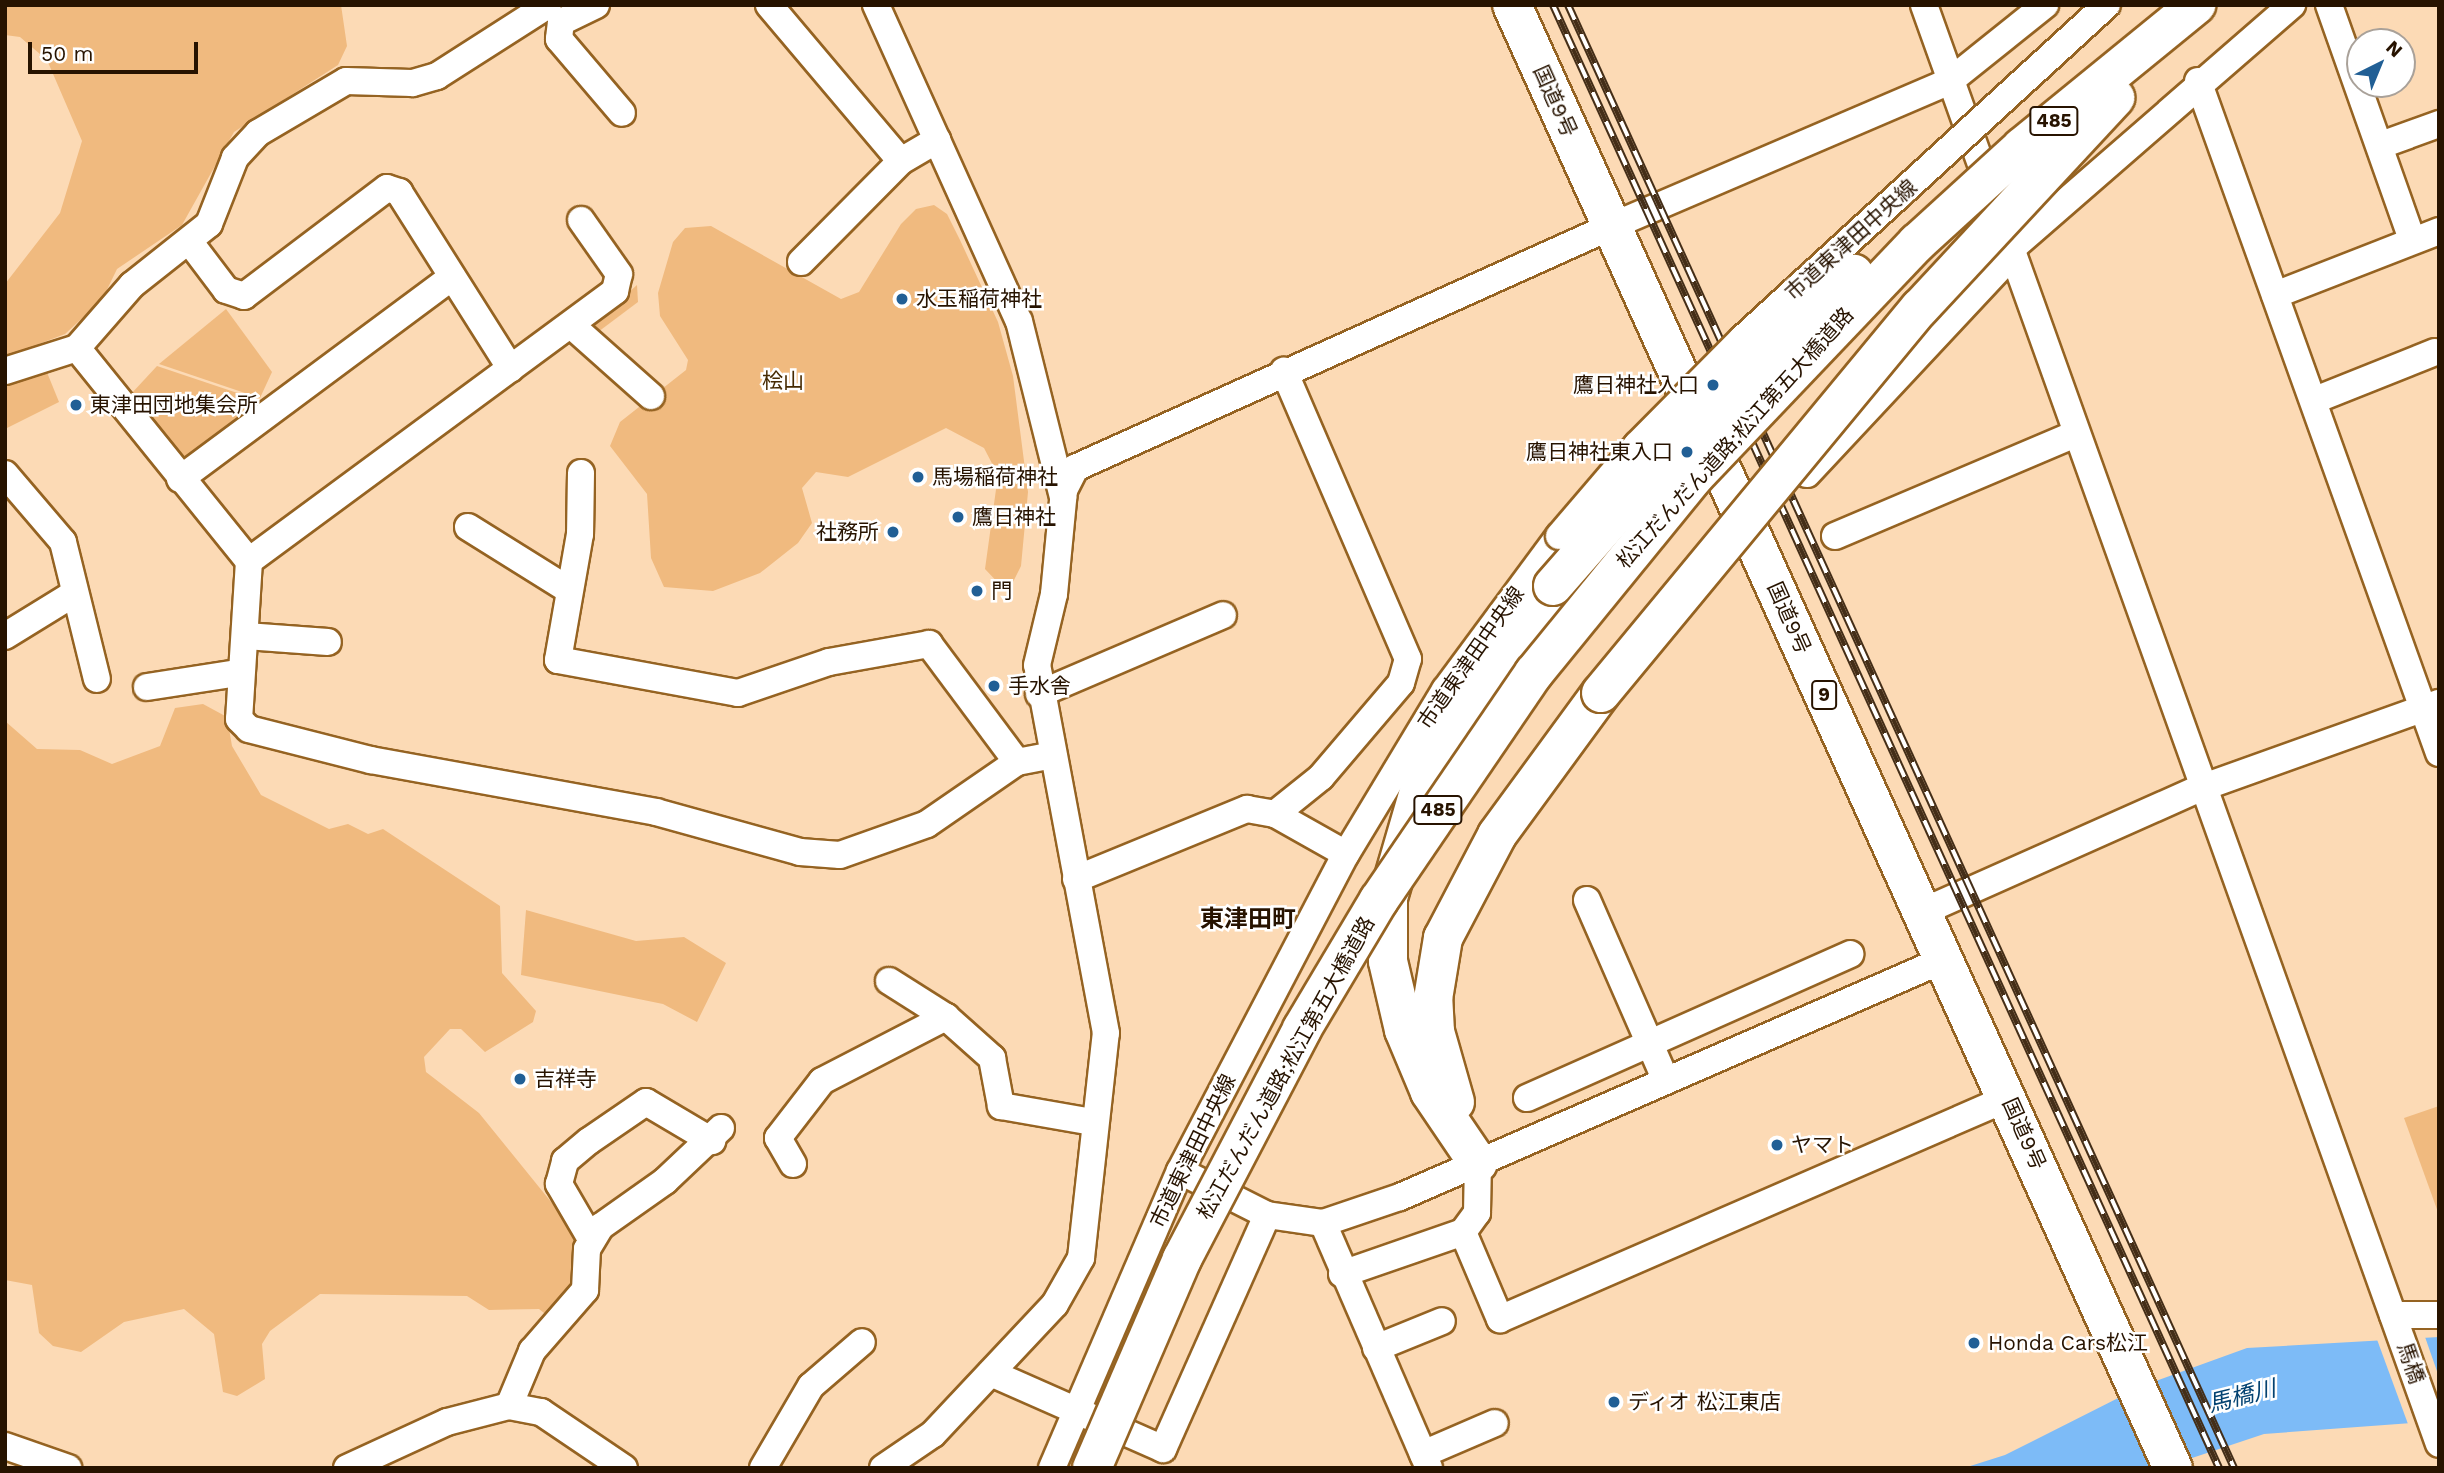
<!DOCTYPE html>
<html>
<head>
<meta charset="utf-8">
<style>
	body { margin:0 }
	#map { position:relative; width:2444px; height:1473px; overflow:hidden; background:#fcdab5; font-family:"Work Sans","Noto Sans JP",sans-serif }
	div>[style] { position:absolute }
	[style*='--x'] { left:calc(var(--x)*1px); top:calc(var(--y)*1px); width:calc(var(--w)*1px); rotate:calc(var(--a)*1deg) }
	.green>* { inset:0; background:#f0ba7f }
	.water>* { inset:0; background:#7dbbf7 }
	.pier>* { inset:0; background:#fcdab5 }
	.roads { filter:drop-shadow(2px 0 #956322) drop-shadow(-2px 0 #956322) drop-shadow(0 2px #956322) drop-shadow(0 -2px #956322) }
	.minor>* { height:26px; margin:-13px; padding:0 13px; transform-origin:13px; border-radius:13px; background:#fff }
	.highway>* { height:38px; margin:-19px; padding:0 19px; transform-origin:19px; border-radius:19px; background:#fff }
	.rail>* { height:8px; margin-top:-4px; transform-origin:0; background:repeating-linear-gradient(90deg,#fff 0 16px,#442e18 0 32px); box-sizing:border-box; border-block:2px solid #442e18 }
	.bridges { filter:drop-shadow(2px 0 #956322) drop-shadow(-2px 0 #956322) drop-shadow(0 2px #956322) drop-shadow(0 -2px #956322) }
	.minor-bridge>* { height:26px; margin:-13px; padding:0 13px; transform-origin:13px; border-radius:13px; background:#fff }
	.highway-bridge>* { height:38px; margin:-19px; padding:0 19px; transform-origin:19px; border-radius:19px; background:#fff }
	.dots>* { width:19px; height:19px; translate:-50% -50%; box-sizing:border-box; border:4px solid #fff; border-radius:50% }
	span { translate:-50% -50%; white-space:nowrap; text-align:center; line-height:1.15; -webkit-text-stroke:5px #fff; paint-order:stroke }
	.shield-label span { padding:2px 5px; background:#fff; border:2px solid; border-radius:5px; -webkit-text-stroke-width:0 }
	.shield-label { font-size:19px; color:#271300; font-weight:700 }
	.street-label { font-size:21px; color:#271300 }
	.poi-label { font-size:21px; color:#271300 }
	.left { translate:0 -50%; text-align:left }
	.right { translate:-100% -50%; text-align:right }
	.park-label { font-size:21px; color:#462a02 }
	.water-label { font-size:23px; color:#034271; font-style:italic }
	.quarter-label { font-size:24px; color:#271300; font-weight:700 }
	.frame { position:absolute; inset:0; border:7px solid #271300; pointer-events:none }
	.north { position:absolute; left:2346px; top:28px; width:70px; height:70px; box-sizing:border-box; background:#fff; border:2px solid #a9a199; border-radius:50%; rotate:43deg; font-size:19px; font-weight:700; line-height:28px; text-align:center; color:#271300 }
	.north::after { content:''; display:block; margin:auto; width:24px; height:32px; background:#215f95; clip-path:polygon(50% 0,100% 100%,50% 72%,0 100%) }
	.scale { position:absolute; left:28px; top:42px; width:170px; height:32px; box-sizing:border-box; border:4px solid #271300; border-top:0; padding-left:9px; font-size:21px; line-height:24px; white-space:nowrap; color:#271300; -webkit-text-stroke:5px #fff; paint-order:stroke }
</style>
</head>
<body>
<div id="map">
	<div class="green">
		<i style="clip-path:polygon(5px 5px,341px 5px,347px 46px,338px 65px,234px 132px,182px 225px,117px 269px,102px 300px,65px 334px,5px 357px,5px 284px,60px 213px,82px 141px,47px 60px,20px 37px,5px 35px)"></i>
		<i style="clip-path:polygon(934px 205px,947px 214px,960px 240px,998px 322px,1013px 376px,1028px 492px,1021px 566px,1013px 582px,1003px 588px,985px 569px,998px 475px,984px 448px,946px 428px,848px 477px,816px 472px,802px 488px,812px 523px,798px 543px,760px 573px,713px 591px,664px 587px,651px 558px,647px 494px,610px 446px,620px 422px,686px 370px,688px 360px,660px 316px,658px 293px,673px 242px,685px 228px,711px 226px,841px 299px,859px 292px,901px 224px,916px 209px)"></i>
		<i style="clip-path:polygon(637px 285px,638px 302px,598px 332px,591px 326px)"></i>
		<i style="clip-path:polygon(226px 309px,272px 372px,260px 398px,159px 364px)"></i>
		<i style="clip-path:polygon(157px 366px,267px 403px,192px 462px,179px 460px,131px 394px)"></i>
		<i style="clip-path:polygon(46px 370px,59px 402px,5px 429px,5px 382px)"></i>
		<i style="clip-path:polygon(203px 704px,227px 717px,232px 746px,261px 795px,329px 829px,348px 824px,368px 834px,383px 829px,500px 906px,502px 973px,536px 1011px,533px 1022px,485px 1052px,461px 1029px,450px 1029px,424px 1057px,426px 1072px,479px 1113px,577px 1234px,582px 1279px,549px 1317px,539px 1309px,489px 1310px,467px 1296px,320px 1294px,270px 1331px,262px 1344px,265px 1379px,237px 1396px,223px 1392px,214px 1334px,184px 1309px,124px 1322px,81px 1352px,53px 1346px,39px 1333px,32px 1285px,5px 1280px,5px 721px,37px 749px,80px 750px,112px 764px,160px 746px,175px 708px)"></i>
		<i style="clip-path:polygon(526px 910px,636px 941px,684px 937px,726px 963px,697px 1022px,663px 1004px,521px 975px)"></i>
		<i style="clip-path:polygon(2439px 1106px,2439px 1215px,2404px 1118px)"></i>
	</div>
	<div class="water">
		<i style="clip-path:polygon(2439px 1337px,2439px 1421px,2264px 1434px,2162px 1468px,1964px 1468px,2005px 1455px,2142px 1386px,2247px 1348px)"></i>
	</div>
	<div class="pier">
		<i style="clip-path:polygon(2375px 1334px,2424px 1334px,2439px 1377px,2439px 1425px,2408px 1424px)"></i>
	</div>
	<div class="roads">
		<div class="minor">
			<i style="--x:548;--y:5;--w:132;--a:147.4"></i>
			<i style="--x:437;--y:76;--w:26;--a:164"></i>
			<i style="--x:412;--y:83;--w:66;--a:-178.3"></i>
			<i style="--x:346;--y:81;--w:102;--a:149.4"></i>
			<i style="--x:258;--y:133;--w:34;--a:133"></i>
			<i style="--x:235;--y:158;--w:71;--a:111.5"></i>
			<i style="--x:209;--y:224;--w:98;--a:141.6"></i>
			<i style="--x:132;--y:285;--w:84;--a:131.1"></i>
			<i style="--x:77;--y:348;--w:274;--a:51.1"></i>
			<i style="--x:249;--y:561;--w:158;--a:93.6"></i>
			<i style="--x:239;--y:719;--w:14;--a:45"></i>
			<i style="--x:249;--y:729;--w:126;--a:14.3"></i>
			<i style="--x:371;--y:760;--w:290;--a:10.3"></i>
			<i style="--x:656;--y:812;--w:149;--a:15.5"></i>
			<i style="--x:800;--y:852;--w:40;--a:4.3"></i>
			<i style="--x:840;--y:855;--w:92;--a:-19.6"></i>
			<i style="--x:927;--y:824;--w:109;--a:-34.6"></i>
			<i style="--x:1017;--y:762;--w:33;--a:-11"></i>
			<i style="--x:596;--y:5;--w:39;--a:154"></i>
			<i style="--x:561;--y:22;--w:17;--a:97"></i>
			<i style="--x:559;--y:39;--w:97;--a:49.6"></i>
			<i style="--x:769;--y:5;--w:204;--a:49.8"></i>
			<i style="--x:876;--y:5;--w:347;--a:65.7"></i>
			<i style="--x:1019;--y:321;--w:182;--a:76"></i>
			<i style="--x:1924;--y:5;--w:1528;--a:70.31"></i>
			<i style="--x:2329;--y:5;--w:249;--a:70.5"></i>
			<i style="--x:2198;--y:81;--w:714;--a:70.27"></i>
			<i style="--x:2381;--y:145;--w:62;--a:-19.9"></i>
			<i style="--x:189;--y:241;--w:61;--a:52.9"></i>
			<i style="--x:226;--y:290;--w:19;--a:18"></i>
			<i style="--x:244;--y:296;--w:179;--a:-37.1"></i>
			<i style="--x:387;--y:188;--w:13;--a:18"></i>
			<i style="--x:399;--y:192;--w:209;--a:57.7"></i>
			<i style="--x:2010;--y:250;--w:374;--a:-41"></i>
			<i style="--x:801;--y:262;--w:142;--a:-45.3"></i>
			<i style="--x:901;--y:161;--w:42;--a:-30.3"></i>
			<i style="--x:2275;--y:295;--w:176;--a:-21.3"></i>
			<i style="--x:571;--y:325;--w:107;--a:41.6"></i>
			<i style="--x:5;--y:371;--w:76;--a:-17.7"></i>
			<i style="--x:2315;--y:400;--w:129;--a:-21.8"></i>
			<i style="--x:581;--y:473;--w:61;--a:90.9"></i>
			<i style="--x:580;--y:534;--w:128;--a:99.9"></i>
			<i style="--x:558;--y:660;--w:183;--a:10.4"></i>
			<i style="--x:738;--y:693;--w:96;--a:-18.8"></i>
			<i style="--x:829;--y:662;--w:102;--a:-10.2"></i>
			<i style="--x:929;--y:644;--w:147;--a:53.3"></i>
			<i style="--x:5;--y:474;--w:89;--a:49.5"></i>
			<i style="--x:63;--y:542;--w:141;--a:76.1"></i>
			<i style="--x:1807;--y:474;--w:300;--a:-46.9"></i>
			<i style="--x:180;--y:479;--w:339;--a:-36.6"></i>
			<i style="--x:468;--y:527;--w:119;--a:32"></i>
			<i style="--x:1835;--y:536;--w:261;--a:-23"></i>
			<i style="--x:249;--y:561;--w:455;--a:-36.4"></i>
			<i style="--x:615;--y:291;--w:17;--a:-77"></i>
			<i style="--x:619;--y:274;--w:66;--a:-125.1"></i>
			<i style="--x:5;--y:636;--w:82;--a:-31.6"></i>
			<i style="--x:246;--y:636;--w:82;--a:4.2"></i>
			<i style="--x:147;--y:687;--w:91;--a:-8.8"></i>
			<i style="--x:1039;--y:694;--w:200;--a:-23.2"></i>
			<i style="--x:1275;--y:814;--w:59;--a:-38.8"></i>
			<i style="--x:1321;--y:777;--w:123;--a:-49.6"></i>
			<i style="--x:1401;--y:683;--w:25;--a:-74"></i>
			<i style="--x:1408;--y:659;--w:314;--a:-113.3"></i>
			<i style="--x:1076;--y:879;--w:185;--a:-22.3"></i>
			<i style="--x:1247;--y:809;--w:28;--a:10"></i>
			<i style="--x:1275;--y:814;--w:81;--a:29.4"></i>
			<i style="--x:1587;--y:900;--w:197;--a:66.4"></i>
			<i style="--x:1922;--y:912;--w:305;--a:-24"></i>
			<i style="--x:2201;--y:788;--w:253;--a:-19.7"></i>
			<i style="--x:889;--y:981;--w:67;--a:32.3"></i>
			<i style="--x:1527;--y:1098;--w:354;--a:-24"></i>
			<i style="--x:793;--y:1164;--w:30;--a:-120"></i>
			<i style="--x:778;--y:1138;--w:72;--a:-52.3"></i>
			<i style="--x:822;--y:1081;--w:140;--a:-27.3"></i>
			<i style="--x:946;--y:1017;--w:62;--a:41.7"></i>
			<i style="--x:992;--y:1058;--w:49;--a:79.4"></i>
			<i style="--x:1001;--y:1106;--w:93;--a:9.9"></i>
			<i style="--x:1180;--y:1171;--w:97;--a:26.8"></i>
			<i style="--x:1267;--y:1215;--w:57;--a:8.1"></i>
			<i style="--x:1323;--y:1223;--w:81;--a:-18.7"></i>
			<i style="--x:1400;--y:1197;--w:592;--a:-23.58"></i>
			<i style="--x:1323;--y:1223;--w:267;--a:66.6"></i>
			<i style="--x:1463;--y:1232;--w:95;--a:67"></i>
			<i style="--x:1500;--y:1319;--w:554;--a:-23.51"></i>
			<i style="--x:591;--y:1239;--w:64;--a:-120.2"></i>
			<i style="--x:559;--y:1184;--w:24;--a:-75"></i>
			<i style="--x:565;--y:1161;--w:31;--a:-40"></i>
			<i style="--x:589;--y:1141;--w:69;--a:-34.4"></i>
			<i style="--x:646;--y:1102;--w:77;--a:30.6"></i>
			<i style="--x:1342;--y:1274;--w:128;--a:-19.1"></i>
			<i style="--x:1463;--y:1232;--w:24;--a:-54"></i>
			<i style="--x:1477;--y:1213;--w:50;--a:-88.9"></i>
			<i style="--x:2393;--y:1315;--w:46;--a:0"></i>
			<i style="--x:1376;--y:1348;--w:71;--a:-22.2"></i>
			<i style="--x:991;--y:1373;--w:188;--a:23.8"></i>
			<i style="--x:1163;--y:1449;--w:256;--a:-66"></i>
			<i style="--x:509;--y:1406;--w:60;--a:-67.3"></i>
			<i style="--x:532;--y:1351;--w:81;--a:-49"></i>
			<i style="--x:585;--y:1290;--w:41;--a:-87.2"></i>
			<i style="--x:587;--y:1249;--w:26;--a:-59"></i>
			<i style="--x:600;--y:1227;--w:80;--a:-35.3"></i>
			<i style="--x:665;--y:1181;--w:77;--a:-43.4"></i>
			<i style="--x:5;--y:1446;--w:67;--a:19.2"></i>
			<i style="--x:1423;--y:1454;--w:78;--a:-23.3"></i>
			<i style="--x:347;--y:1468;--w:110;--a:-24.7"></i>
			<i style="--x:447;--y:1422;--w:64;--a:-14.5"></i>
			<i style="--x:509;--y:1406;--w:33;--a:11"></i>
			<i style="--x:541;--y:1412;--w:100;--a:34"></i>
			<i style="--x:763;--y:1468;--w:95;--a:-59.7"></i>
			<i style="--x:811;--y:1386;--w:67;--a:-40.8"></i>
			<i style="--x:883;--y:1468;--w:60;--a:-34.2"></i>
			<i style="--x:933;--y:1434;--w:178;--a:-46.8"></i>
			<i style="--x:1055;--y:1304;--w:53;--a:-60.5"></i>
			<i style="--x:1081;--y:1258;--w:226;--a:-83.7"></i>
			<i style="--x:1106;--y:1033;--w:374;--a:-100.6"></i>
			<i style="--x:1037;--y:665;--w:73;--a:-76.5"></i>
			<i style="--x:1054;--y:594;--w:104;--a:-84.5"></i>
			<i style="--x:1064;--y:490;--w:25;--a:-63"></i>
			<i style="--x:1075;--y:468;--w:589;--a:-24.26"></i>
			<i style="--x:1612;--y:226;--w:368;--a:-23.2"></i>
			<i style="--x:1950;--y:81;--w:122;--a:-38.7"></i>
			<i style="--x:1052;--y:1468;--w:323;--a:-66.7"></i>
			<i style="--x:1180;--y:1171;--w:358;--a:-62.4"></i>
			<i style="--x:1346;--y:854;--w:192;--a:-58.9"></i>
			<i style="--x:1445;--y:690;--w:192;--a:-53.5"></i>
		</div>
		<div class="highway">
			<i style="--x:1512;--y:5;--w:1605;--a:65.69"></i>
			<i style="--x:1455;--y:1102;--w:73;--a:-105.9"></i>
			<i style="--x:1435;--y:1032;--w:33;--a:-93"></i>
			<i style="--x:1433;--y:999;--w:62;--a:-80.7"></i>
			<i style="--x:1443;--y:938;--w:116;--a:-62.3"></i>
			<i style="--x:1497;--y:835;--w:176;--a:-53.8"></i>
			<i style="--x:1478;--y:1163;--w:86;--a:-124.1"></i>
			<i style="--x:1430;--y:1092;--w:67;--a:-112.8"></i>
			<i style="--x:1404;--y:1030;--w:71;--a:-103.1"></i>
			<i style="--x:1388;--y:961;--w:63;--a:-90"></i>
			<i style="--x:1388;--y:898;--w:122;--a:-73.8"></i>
			<i style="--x:1422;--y:781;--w:120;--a:-59"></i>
			<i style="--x:1484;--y:678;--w:115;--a:-53.1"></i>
		</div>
	</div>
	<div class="rail">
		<i style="--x:1553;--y:5;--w:1607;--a:65.52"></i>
		<i style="--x:1568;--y:5;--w:1607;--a:65.52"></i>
	</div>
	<div class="bridges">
		<div class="minor-bridge">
			<i style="--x:1559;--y:536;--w:120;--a:-49.4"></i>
			<i style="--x:1637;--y:445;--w:149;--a:-45.3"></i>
			<i style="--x:1742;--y:339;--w:495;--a:-42.5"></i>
		</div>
		<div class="highway-bridge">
			<i style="--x:1553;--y:586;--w:235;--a:-48.8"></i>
			<i style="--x:1708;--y:409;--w:199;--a:-42.8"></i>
			<i style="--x:1601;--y:693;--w:500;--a:-50.4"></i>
			<i style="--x:1920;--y:308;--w:287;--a:-47.1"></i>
			<i style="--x:1092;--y:1468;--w:228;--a:-66.7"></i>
			<i style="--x:1182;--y:1259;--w:259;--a:-62.4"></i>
			<i style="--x:1302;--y:1029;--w:150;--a:-59.2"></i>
			<i style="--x:1379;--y:900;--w:275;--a:-55.7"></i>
			<i style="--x:1534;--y:673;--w:252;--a:-50.8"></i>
			<i style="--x:1693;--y:478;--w:325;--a:-46.4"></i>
			<i style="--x:1917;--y:243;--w:142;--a:-42.4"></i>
			<i style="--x:2022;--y:147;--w:225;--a:-39.2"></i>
		</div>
	</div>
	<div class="dots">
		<i style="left:902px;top:299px;background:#215f95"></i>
		<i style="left:1713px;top:385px;background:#215f95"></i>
		<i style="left:76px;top:405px;background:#215f95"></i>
		<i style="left:1687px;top:452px;background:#215f95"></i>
		<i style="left:918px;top:477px;background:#215f95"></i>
		<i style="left:958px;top:517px;background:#215f95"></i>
		<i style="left:893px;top:532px;background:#215f95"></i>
		<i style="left:977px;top:591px;background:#215f95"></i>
		<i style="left:994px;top:686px;background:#215f95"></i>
		<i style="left:520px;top:1079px;background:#215f95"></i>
		<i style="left:1777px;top:1145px;background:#215f95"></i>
		<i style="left:1974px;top:1343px;background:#215f95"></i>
		<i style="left:1614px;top:1402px;background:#215f95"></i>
	</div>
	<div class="shield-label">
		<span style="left:2054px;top:121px">485</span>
		<span style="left:1824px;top:695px">9</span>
		<span style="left:1438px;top:810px">485</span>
	</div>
	<div class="street-label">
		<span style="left:1555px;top:101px;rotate:66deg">国道9号</span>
		<span style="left:1851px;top:240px;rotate:-42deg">市道東津田中央線</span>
		<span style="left:1735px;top:438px;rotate:-48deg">松江だんだん道路;松江第五大橋道路</span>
		<span style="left:1789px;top:618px;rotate:66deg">国道9号</span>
		<span style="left:1471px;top:658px;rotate:-55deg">市道東津田中央線</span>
		<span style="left:1286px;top:1068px;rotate:-61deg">松江だんだん道路;松江第五大橋道路</span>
		<span style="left:2024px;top:1134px;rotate:66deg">国道9号</span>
		<span style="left:1193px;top:1151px;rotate:-64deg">市道東津田中央線</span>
		<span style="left:2411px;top:1363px;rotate:71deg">馬橋</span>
	</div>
	<div class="poi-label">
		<span class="left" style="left:916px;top:299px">水玉稲荷神社</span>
		<span class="right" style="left:1699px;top:385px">鷹日神社入口</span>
		<span class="left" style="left:90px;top:405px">東津田団地集会所</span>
		<span class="right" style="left:1673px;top:452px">鷹日神社東入口</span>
		<span class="left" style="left:932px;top:477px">馬場稲荷神社</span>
		<span class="left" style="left:972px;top:517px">鷹日神社</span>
		<span class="right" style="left:879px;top:532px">社務所</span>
		<span class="left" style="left:991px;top:591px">門</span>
		<span class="left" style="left:1008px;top:686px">手水舎</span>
		<span class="left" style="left:534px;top:1079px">吉祥寺</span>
		<span class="left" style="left:1791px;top:1145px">ヤマト</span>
		<span class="left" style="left:1988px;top:1343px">Honda Cars松江</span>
		<span class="left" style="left:1628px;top:1402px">ディオ 松江東店</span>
	</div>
	<div class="park-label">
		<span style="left:783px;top:381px">桧山</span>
	</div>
	<div class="water-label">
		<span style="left:2242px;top:1397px;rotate:-14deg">馬橋川</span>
	</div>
	<div class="quarter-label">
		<span style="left:1248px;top:920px">東津田町</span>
	</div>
	<div class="frame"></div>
	<div class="north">N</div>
	<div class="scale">50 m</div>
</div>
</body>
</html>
